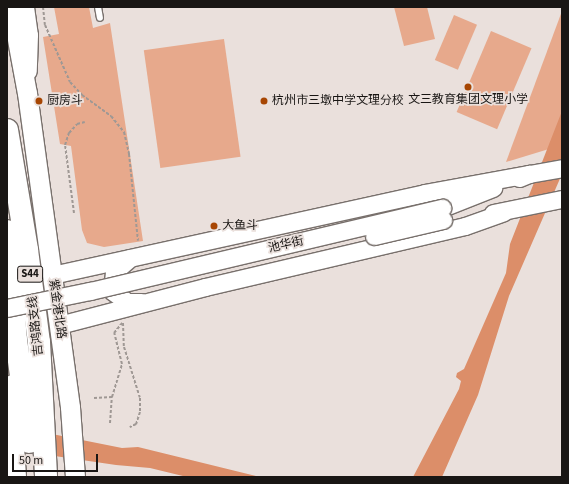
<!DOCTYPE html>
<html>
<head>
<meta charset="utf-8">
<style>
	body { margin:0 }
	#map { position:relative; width:569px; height:484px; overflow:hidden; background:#eae0dc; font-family:"Source Sans 3","Noto Sans SC",sans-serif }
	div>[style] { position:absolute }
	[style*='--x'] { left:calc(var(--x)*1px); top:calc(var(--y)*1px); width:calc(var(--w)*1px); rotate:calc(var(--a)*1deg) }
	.green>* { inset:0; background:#e7a98c; transform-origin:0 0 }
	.water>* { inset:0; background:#dc8e69 }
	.path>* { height:2px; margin-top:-1px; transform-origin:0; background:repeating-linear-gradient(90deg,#9f9894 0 3px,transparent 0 5px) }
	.roads { filter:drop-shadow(1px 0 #78706c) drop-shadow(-1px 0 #78706c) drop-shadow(0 1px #78706c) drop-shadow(0 -1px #78706c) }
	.lane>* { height:6px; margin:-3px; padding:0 3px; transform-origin:3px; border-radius:3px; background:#fff }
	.secondary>* { height:17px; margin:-8.5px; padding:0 8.5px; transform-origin:8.5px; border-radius:8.5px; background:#fff }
	.primary>* { height:19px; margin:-9.5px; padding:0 9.5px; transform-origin:9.5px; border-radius:9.5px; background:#fff }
	.highway>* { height:22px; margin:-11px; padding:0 11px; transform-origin:11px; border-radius:11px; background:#fff }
	.bridges { filter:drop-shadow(1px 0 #78706c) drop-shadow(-1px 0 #78706c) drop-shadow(0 1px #78706c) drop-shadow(0 -1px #78706c) }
	.secondary-bridge>* { height:17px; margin:-8.5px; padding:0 8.5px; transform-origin:8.5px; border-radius:8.5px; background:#fff }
	.dots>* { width:11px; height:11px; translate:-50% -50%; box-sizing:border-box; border:2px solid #eae0dc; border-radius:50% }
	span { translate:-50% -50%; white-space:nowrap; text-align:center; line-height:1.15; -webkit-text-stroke:3.5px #eae0dc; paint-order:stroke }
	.shield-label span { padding:1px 3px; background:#eae0dc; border:1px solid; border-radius:3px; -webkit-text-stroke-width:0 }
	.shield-label { font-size:11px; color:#191614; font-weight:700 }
	.poi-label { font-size:12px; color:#191614 }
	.left { translate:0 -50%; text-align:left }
	.street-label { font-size:12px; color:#191614 }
	.frame { position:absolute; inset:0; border:8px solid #191614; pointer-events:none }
	.scale { position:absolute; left:12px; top:454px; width:86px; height:18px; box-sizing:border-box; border:2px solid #191614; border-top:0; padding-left:5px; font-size:12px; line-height:14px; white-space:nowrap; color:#191614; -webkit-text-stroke:3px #eae0dc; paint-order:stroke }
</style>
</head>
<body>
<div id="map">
	<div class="green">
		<i style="clip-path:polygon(54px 7px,89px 7px,93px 28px,110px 23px,143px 241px,104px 247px,87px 243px,82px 230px,71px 146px,60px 144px,43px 37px,59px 34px)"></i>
		<i style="clip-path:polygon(394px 7px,427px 7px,435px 39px,404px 46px)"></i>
		<i style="clip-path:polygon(562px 11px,562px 145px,506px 162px)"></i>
		<i style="left:454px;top:15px;width:25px;height:49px;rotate:23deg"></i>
		<i style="left:491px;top:31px;width:44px;height:88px;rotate:23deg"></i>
		<i style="left:224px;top:39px;width:119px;height:81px;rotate:82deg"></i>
	</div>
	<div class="water">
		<i style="clip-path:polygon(562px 111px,562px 174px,509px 296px,478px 395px,442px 477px,413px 477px,459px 389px,461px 381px,456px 377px,457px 373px,464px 369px,506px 273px,510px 244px)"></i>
		<i style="clip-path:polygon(7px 425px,122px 448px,138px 447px,260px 477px,187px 477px,150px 468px,116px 465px,7px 449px)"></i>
	</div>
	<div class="path">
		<i style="--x:43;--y:7;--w:18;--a:84"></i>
		<i style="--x:45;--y:25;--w:62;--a:66.3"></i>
		<i style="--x:70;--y:82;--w:18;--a:47"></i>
		<i style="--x:82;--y:95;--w:36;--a:36"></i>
		<i style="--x:111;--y:116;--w:21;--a:51"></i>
		<i style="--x:124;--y:132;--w:23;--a:77"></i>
		<i style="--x:129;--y:154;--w:87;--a:84.1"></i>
		<i style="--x:74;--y:213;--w:69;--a:-97.5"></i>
		<i style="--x:65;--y:145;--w:13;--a:-72"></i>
		<i style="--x:69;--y:133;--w:12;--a:-48"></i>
		<i style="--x:77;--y:124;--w:8;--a:-14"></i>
		<i style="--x:123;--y:323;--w:24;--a:88"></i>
		<i style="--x:124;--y:347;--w:53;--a:72.6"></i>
		<i style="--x:140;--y:398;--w:14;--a:90"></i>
		<i style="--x:140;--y:412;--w:13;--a:108"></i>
		<i style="--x:136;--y:424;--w:7;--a:153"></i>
		<i style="--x:94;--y:398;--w:18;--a:-3"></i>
		<i style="--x:112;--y:397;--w:34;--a:-73"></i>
		<i style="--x:122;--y:364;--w:32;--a:-104"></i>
		<i style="--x:114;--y:333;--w:13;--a:-51"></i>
		<i style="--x:110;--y:423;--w:26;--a:-86"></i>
	</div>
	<div class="roads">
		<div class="lane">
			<i style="--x:98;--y:7;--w:11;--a:80"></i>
		</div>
		<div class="secondary">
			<i style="--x:25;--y:7;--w:28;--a:82"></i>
			<i style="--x:29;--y:35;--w:36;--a:92"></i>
			<i style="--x:519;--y:178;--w:11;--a:-22"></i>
			<i style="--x:529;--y:174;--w:34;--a:-10"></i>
			<i style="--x:442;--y:208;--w:55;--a:-21.4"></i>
			<i style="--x:493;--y:213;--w:70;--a:-11.5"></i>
			<i style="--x:130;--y:258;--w:21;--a:139"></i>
			<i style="--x:114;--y:272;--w:19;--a:96"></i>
			<i style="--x:112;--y:291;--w:19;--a:36"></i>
			<i style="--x:127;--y:302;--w:14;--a:0"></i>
			<i style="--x:52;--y:275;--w:381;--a:-12.4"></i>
			<i style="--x:424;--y:193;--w:107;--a:-10.3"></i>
			<i style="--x:59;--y:325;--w:151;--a:-14.6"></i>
			<i style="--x:205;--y:287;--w:267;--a:-13.2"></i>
			<i style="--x:465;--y:226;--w:41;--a:-19.7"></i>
		</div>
		<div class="primary">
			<i style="--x:11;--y:7;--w:87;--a:79.5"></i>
			<i style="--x:27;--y:93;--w:317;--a:82.2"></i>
			<i style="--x:70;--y:407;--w:70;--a:85.9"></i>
		</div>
		<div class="highway">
			<i style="--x:7;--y:130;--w:122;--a:80.5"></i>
			<i style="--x:27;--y:250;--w:93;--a:82.6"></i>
			<i style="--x:39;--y:342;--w:135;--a:87"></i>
			<i style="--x:7;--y:231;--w:109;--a:85.3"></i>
			<i style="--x:16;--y:340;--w:79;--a:82"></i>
			<i style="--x:27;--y:418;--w:24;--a:85"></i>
			<i style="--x:13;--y:386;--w:32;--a:94"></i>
			<i style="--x:11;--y:418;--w:59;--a:86.1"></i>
		</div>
	</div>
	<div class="bridges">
		<div class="secondary-bridge">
			<i style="--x:374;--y:236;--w:71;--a:-13.1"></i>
			<i style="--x:7;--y:308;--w:85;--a:-11.6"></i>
			<i style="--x:90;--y:291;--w:362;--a:-13.3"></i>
		</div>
	</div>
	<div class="dots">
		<i style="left:468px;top:87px;background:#a74603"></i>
		<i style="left:39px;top:101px;background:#a74603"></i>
		<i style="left:264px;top:101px;background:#a74603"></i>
		<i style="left:214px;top:226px;background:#a74603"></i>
	</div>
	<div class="shield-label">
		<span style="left:30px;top:274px">S44</span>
	</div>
	<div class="poi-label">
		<span style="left:468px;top:100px">文三教育集团文理小学</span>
		<span class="left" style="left:47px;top:101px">厨房斗</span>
		<span class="left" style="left:272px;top:101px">杭州市三墩中学文理分校</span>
		<span class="left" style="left:222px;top:226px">大鱼斗</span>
	</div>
	<div class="street-label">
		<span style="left:286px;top:245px;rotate:-13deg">池华街</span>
		<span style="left:57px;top:309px;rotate:82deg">紫金港北路</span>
		<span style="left:36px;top:326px;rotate:-96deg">吉鸿路支线</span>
	</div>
	<div class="frame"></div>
	<div class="scale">50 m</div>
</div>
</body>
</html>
